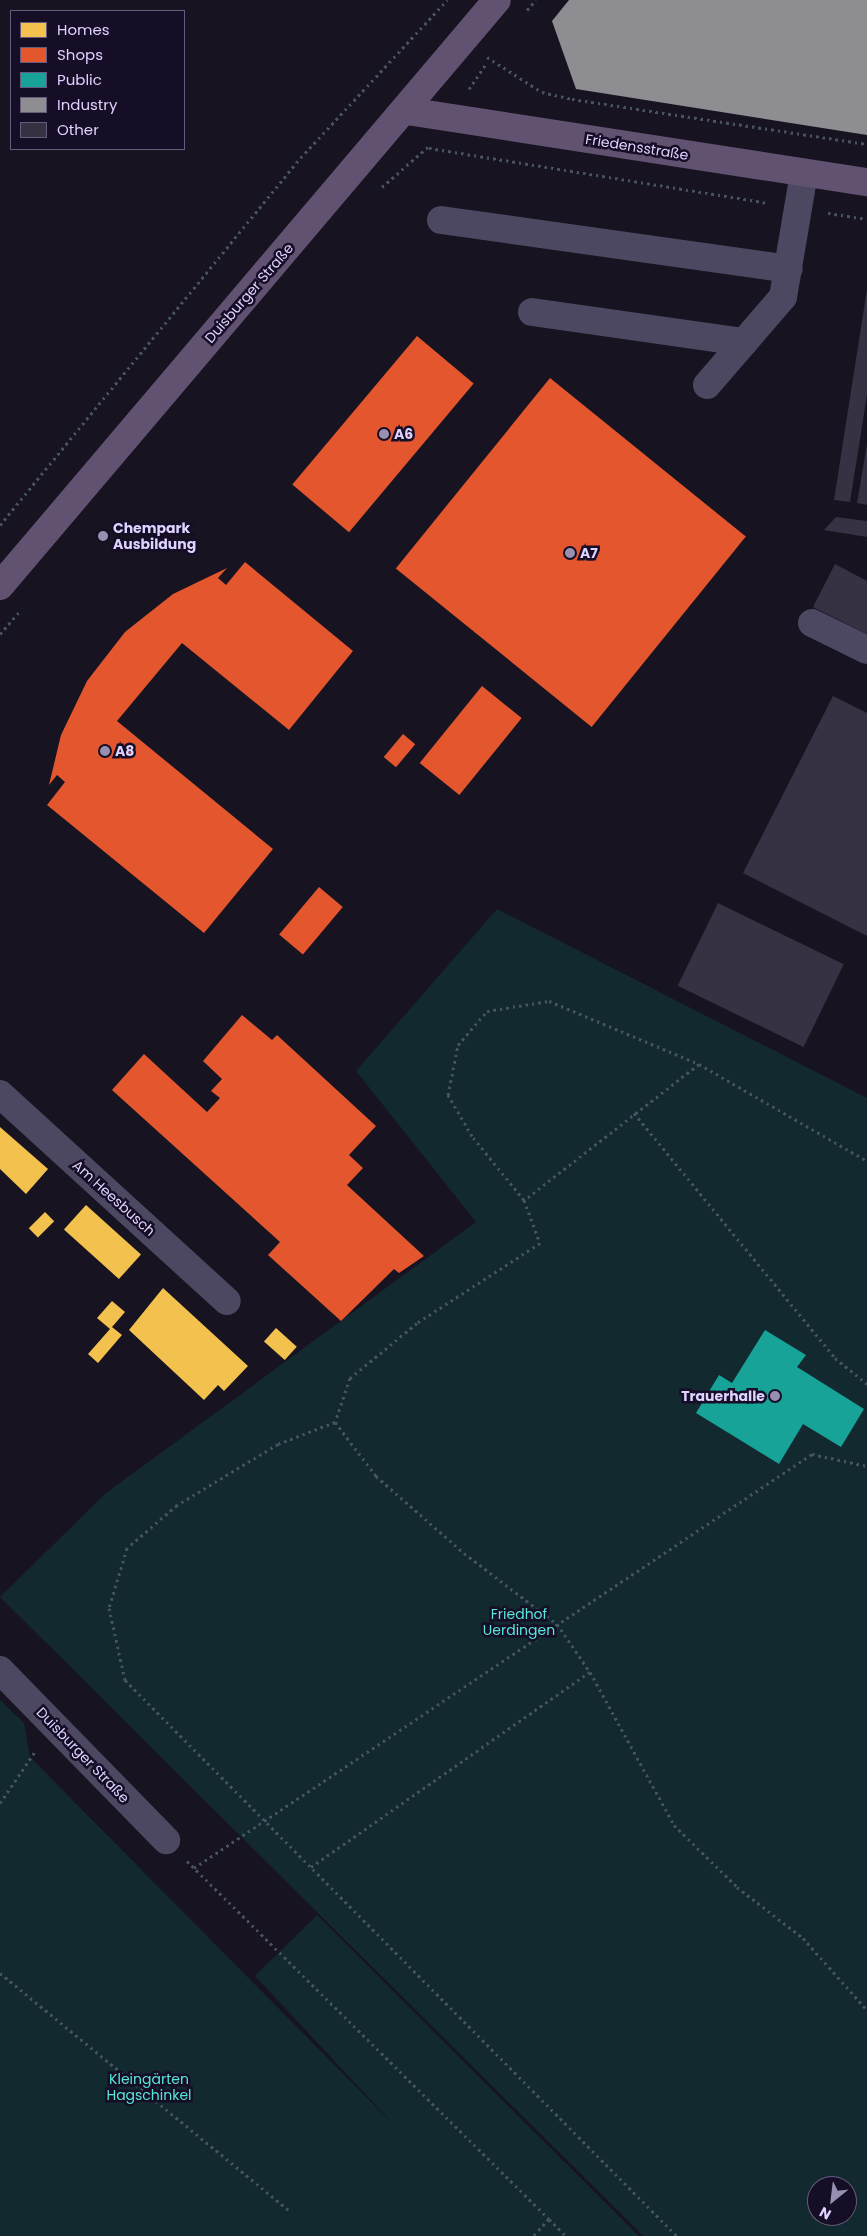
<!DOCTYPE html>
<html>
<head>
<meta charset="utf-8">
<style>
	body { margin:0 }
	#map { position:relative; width:867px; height:2236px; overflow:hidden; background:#171320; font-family:Poppins,sans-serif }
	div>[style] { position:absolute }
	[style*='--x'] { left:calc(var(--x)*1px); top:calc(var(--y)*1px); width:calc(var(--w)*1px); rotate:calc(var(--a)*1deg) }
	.green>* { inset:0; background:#11292f }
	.homes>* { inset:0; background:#f2c14e; transform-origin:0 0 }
	.shops>* { inset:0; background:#e4572e; transform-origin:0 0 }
	.public>* { inset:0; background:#17a398 }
	.industry>* { inset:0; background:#8d8d92 }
	.building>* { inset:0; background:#373143; transform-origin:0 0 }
	.path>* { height:3px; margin-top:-1.5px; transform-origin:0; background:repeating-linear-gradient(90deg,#475263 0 2.5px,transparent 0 6.5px) }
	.minor>* { height:28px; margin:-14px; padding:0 14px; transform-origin:14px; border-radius:14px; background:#4d4861 }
	.major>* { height:28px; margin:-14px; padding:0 14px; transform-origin:14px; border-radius:14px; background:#625272 }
	.dots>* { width:14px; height:14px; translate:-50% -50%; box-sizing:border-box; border:2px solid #160d26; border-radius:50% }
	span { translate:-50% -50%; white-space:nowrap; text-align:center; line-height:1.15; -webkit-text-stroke:5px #160d26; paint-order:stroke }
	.street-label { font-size:14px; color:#dfd3ff }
	.poi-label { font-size:14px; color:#dfd3ff; font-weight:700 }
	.left { translate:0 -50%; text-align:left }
	.right { translate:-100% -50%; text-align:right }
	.park-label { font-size:14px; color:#57e7d9 }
	.legend { position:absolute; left:10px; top:10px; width:175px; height:140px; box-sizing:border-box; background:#160d26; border:1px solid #665c7d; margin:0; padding:6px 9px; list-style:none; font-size:15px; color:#dfd3ff }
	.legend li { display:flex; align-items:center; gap:10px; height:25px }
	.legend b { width:25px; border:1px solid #665c7d }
	.north { position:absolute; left:807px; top:2176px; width:50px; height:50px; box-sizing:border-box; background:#160d26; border:1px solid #665c7d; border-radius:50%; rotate:209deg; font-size:14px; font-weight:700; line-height:20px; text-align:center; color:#dfd3ff }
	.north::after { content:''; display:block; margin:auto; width:18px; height:22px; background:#9990b1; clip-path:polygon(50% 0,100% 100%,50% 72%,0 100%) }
</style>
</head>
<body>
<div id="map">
	<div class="green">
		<i style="clip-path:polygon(evenodd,497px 909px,867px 1098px,867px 2236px,643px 2236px,0 1597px,106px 1493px,476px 1222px,356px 1071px,497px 909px,817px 2186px,847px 2186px,847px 2216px,817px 2216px,817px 2186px)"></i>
		<i style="clip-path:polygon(0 1700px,24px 1723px,30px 1757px,396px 2127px,255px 1976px,317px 1915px,639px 2236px,0 2236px)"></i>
	</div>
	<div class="homes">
		<i style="clip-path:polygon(0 1127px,48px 1169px,26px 1194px,0 1169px)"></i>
		<i style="left:86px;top:1205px;width:74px;height:33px;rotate:42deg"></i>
		<i style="left:45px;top:1212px;width:13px;height:23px;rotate:45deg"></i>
		<i style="clip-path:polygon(163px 1288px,248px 1366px,224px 1391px,218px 1385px,204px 1400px,129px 1330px)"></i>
		<i style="clip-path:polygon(112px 1301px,125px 1312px,112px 1327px,122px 1335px,98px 1363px,88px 1354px,110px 1329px,97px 1318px)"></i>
		<i style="left:276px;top:1328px;width:28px;height:18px;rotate:42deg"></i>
	</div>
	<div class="shops">
		<i style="left:417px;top:336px;width:74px;height:194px;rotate:40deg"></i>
		<i style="left:550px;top:378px;width:252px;height:245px;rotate:39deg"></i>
		<i style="clip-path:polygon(245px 562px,353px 651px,289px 730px,182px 643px,117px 721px,273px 849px,204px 933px,47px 805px,65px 782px,57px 775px,49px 785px,61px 735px,87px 681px,125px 632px,173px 594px,227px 568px,218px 578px,226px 585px)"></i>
		<i style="left:482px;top:686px;width:51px;height:99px;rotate:39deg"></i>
		<i style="left:403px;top:734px;width:16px;height:30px;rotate:40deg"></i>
		<i style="left:319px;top:887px;width:31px;height:62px;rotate:40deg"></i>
		<i style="clip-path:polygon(242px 1015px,272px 1040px,277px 1035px,376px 1126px,349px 1155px,363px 1168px,347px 1185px,424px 1256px,399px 1273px,394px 1269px,341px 1321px,268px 1255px,280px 1242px,112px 1090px,144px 1054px,207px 1112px,220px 1098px,211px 1091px,222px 1079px,203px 1061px)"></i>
	</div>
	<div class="public">
		<i style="clip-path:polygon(765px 1330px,806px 1355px,797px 1367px,864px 1409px,841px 1447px,803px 1424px,779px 1464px,696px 1413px,719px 1375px,732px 1383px)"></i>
	</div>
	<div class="industry">
		<i style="clip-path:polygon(569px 0,867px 0,867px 135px,576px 89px,552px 21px)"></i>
	</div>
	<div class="building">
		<i style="clip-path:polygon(867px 289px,867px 395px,850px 502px,834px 500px)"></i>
		<i style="clip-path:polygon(867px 444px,867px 505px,857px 503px)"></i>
		<i style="clip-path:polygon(836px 517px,867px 521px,867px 537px,824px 530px)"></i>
		<i style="clip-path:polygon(835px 564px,867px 581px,867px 634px,813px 607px)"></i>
		<i style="clip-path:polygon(833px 696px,867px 713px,867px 936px,743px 873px)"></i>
		<i style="left:718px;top:903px;width:140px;height:92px;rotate:26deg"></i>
	</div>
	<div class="path">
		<i style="--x:527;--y:10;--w:13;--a:-48"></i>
		<i style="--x:487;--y:57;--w:65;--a:32.5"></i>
		<i style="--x:542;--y:92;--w:31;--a:13"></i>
		<i style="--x:572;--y:99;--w:298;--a:8.7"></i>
		<i style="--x:469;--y:89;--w:29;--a:-56"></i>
		<i style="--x:429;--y:148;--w:343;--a:9.2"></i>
		<i style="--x:382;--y:187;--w:64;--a:-41.2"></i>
		<i style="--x:828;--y:213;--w:39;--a:9"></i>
		<i style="--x:0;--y:525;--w:481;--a:-50.7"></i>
		<i style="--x:305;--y:153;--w:209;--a:-47.1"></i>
		<i style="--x:0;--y:634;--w:29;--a:-49"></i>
		<i style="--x:699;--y:1064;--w:222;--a:142.1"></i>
		<i style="--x:524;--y:1200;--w:82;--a:-129.1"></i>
		<i style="--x:472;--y:1136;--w:48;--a:-120.3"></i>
		<i style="--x:448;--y:1095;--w:51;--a:-78.7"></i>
		<i style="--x:458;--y:1045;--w:45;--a:-49.5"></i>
		<i style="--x:487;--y:1011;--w:63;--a:-9.2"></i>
		<i style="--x:549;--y:1001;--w:163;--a:22.8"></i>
		<i style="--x:699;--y:1064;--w:194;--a:30"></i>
		<i style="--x:634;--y:1113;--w:317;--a:50.6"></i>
		<i style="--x:835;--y:1358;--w:41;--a:39.1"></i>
		<i style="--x:524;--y:1200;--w:46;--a:69.6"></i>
		<i style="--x:540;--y:1243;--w:147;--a:147"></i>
		<i style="--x:417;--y:1323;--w:87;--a:140.6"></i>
		<i style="--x:350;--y:1378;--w:46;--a:108.8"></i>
		<i style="--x:335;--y:1422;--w:68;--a:52.8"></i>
		<i style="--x:376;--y:1476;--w:117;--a:41.2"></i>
		<i style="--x:464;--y:1553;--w:117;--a:37.4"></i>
		<i style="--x:557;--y:1624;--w:58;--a:55.5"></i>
		<i style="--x:590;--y:1672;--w:175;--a:61.2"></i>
		<i style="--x:674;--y:1825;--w:88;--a:44.5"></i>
		<i style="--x:737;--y:1887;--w:83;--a:37.7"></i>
		<i style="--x:803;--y:1938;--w:96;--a:48.4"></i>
		<i style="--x:335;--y:1422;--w:61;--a:158.9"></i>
		<i style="--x:278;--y:1444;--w:118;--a:148.9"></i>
		<i style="--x:177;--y:1505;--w:66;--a:139.3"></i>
		<i style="--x:127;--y:1548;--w:63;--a:106.7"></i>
		<i style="--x:109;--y:1608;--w:74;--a:77.5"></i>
		<i style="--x:125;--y:1680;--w:783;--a:45.21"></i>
		<i style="--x:0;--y:1803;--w:64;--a:-55.8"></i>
		<i style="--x:187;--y:1861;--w:509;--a:44.68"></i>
		<i style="--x:549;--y:2219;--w:23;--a:133"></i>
		<i style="--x:311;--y:1867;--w:340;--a:-35"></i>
		<i style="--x:194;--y:1868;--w:744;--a:-33.82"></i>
		<i style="--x:812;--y:1454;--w:56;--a:12.3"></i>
		<i style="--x:0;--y:1973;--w:377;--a:39.4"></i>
		<i style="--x:549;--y:2219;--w:24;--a:45"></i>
	</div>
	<div class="minor">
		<i style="--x:441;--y:220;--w:351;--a:8"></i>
		<i style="--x:532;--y:312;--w:214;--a:8.1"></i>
		<i style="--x:707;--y:385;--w:116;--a:-49.2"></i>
		<i style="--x:783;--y:297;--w:126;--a:-80.4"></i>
		<i style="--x:812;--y:623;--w:61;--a:26.1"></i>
		<i style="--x:0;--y:1094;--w:307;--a:42.4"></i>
		<i style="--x:0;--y:1670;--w:238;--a:45.7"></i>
	</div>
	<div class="major">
		<i style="--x:407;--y:111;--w:465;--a:8.8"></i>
		<i style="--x:0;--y:586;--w:768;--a:-49.7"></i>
	</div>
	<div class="dots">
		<i style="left:384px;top:434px;background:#9990b1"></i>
		<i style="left:103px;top:536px;background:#9990b1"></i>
		<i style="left:570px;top:553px;background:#9990b1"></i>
		<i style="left:105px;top:751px;background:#9990b1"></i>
		<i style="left:775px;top:1396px;background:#9990b1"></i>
	</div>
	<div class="street-label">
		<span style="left:637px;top:147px;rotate:9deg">Friedensstraße</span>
		<span style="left:249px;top:293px;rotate:-49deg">Duisburger Straße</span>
		<span style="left:114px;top:1198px;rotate:42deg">Am Heesbusch</span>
		<span style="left:83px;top:1755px;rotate:46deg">Duisburger Straße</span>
	</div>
	<div class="poi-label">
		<span class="left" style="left:394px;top:434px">A6</span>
		<span class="left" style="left:113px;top:536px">Chempark<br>Ausbildung</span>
		<span class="left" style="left:580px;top:553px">A7</span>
		<span class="left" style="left:115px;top:751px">A8</span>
		<span class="right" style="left:765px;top:1396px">Trauerhalle</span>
	</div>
	<div class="park-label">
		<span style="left:519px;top:1622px">Friedhof<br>Uerdingen</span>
		<span style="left:149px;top:2087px">Kleingärten<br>Hagschinkel</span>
	</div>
	<ul class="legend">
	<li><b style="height:14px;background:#f2c14e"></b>Homes</li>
	<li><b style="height:14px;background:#e4572e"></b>Shops</li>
	<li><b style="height:14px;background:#17a398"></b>Public</li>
	<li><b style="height:14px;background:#8d8d92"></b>Industry</li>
	<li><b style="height:14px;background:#373143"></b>Other</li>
	</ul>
	<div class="north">N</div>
</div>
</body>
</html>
